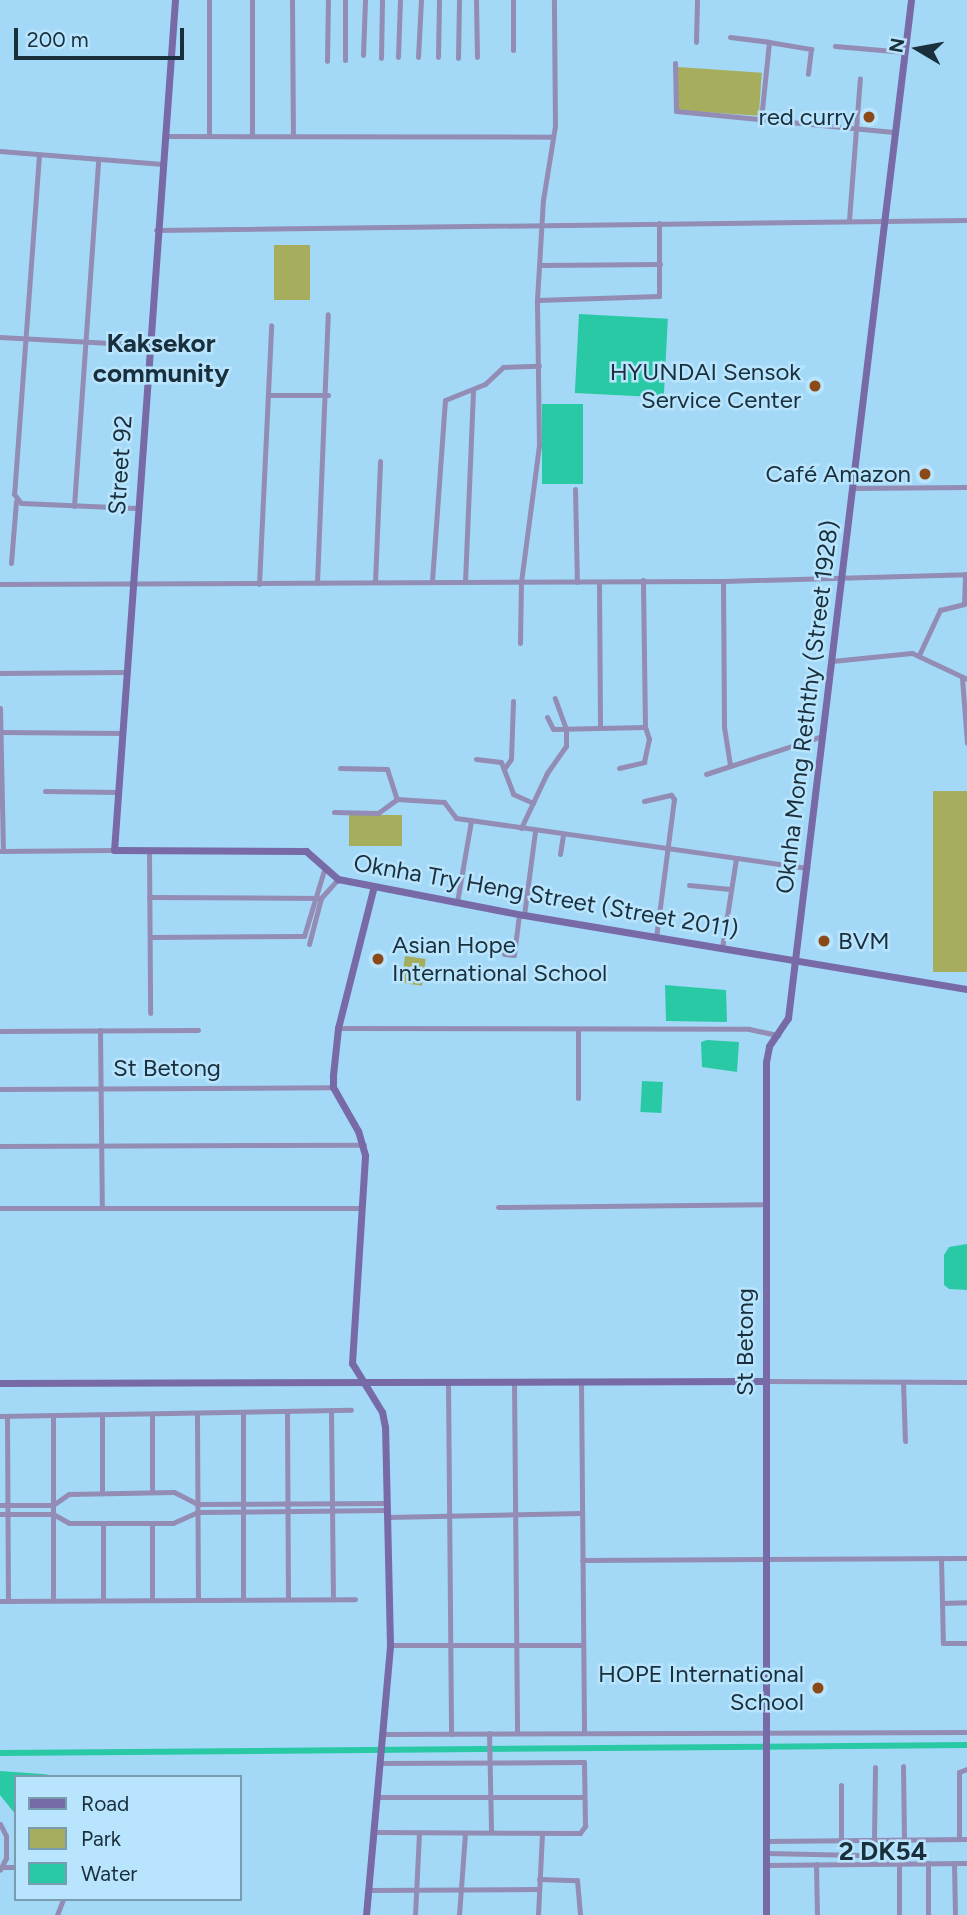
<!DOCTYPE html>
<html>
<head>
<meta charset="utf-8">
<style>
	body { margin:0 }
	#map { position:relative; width:967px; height:1915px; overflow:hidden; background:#a3d9f7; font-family:Figtree,sans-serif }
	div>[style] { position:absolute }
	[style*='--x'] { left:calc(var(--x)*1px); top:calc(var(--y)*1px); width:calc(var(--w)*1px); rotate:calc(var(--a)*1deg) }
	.green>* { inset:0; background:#a6ad5c; transform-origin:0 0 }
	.water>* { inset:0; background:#2ac9a6; transform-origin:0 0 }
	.canal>* { height:6px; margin:-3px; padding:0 3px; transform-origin:3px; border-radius:3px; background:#2ac9a6 }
	.street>* { height:5px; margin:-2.5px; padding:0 2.5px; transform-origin:2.5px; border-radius:2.5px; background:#938cb5 }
	.secondary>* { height:7px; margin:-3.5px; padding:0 3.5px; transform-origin:3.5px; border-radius:3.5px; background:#776aa6 }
	.dots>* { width:19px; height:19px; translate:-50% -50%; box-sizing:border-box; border:4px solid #b9e4fd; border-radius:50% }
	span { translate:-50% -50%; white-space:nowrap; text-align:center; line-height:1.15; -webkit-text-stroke:5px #b9e4fd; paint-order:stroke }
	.poi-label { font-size:24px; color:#192f3b }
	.right { translate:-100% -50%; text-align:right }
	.left { translate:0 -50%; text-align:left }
	.street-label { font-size:24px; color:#192f3b }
	.neighbourhood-label { font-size:26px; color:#192f3b; font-weight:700 }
	.legend { position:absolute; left:14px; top:1775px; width:228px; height:126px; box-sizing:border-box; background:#b9e4fd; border:2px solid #799caf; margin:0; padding:9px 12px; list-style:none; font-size:21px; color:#192f3b }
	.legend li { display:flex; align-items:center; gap:14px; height:35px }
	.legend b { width:35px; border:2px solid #799caf }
	.north { position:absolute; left:883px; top:14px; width:70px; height:70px; -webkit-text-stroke:5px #b9e4fd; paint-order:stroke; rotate:280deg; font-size:19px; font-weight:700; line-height:28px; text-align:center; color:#192f3b }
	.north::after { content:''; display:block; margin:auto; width:24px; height:32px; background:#192f3b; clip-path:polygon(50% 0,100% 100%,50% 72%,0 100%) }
	.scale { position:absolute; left:14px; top:28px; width:170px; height:32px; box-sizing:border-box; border:4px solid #192f3b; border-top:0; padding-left:9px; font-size:21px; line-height:24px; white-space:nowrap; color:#192f3b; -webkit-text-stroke:5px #b9e4fd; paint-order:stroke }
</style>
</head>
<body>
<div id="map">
	<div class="green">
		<i style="left:678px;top:67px;width:84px;height:43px;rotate:4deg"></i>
		<i style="left:274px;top:245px;width:36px;height:55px"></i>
		<i style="left:933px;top:791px;width:34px;height:181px"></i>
		<i style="left:349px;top:815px;width:53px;height:31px"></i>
		<i style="left:405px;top:956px;width:21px;height:27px;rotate:8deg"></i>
	</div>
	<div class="water">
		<i style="left:579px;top:314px;width:89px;height:79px;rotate:3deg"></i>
		<i style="left:542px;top:404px;width:41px;height:80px"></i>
		<i style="clip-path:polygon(665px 985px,726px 990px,727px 1022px,666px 1021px)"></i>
		<i style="clip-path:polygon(707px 1040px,739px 1042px,737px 1072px,702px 1067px,701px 1042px)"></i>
		<i style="left:642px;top:1081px;width:21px;height:31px;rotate:3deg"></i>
		<i style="clip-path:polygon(967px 1244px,967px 1290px,949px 1289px,944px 1285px,944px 1255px,949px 1247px)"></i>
		<i style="clip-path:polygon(0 1771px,43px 1774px,63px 1777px,16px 1777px,16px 1815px,0 1795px)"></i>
	</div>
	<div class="canal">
		<i style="--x:0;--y:1753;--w:967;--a:-0.47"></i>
	</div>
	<div class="street">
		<i style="--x:209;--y:0;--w:136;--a:90"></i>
		<i style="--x:252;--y:0;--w:135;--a:90"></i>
		<i style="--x:292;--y:0;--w:135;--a:89.6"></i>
		<i style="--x:476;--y:0;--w:57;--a:89"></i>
		<i style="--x:513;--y:0;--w:50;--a:90"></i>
		<i style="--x:730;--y:37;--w:39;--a:7"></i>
		<i style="--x:769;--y:42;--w:78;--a:95.9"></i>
		<i style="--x:696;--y:42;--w:42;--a:-88.6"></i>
		<i style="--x:769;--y:42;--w:43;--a:9.5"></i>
		<i style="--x:811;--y:49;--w:25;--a:97"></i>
		<i style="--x:835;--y:46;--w:70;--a:4.9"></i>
		<i style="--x:363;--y:55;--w:55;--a:-87.9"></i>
		<i style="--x:398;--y:57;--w:57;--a:-88"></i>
		<i style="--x:418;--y:57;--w:57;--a:-87"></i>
		<i style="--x:438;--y:57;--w:57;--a:-89"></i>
		<i style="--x:381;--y:58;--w:58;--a:-89"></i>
		<i style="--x:458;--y:58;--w:58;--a:-89"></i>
		<i style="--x:345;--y:60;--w:60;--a:-90"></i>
		<i style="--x:327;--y:61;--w:61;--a:-89.1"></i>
		<i style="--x:675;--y:63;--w:48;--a:88.8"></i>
		<i style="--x:676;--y:111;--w:221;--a:5.5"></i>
		<i style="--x:164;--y:136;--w:389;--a:0.1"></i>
		<i style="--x:0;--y:151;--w:163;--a:4.6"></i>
		<i style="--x:39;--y:155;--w:340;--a:94.2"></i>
		<i style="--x:14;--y:494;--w:11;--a:52"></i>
		<i style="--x:21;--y:503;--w:115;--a:2.5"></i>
		<i style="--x:849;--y:220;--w:142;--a:-85.6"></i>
		<i style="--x:156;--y:230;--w:811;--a:-0.71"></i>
		<i style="--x:540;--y:265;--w:120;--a:-0.5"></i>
		<i style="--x:537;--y:300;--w:122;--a:-1.9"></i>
		<i style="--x:659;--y:296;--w:73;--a:-90"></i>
		<i style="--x:0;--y:337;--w:147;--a:3.1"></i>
		<i style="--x:268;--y:395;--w:60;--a:0"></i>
		<i style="--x:853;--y:488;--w:114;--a:-0.5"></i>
		<i style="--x:575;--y:489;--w:93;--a:88.8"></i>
		<i style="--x:74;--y:506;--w:348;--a:-86"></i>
		<i style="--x:11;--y:563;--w:62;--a:-85.4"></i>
		<i style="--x:432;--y:581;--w:181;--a:-85.9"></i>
		<i style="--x:445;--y:400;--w:43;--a:-21.8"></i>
		<i style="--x:485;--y:384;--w:25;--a:-43"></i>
		<i style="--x:503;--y:367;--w:36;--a:-2"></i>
		<i style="--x:723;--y:581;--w:146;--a:89.6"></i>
		<i style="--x:724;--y:727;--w:38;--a:81"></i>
		<i style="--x:375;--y:582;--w:121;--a:-87.6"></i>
		<i style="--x:465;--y:582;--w:191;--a:-87.6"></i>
		<i style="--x:599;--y:582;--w:145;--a:89.6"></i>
		<i style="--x:317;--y:583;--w:269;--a:-87.7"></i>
		<i style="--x:0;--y:584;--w:723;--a:-0.24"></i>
		<i style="--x:723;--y:581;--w:244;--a:-1.6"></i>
		<i style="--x:259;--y:584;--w:259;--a:-87.3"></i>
		<i style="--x:520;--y:643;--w:61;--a:-89.1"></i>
		<i style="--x:521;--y:582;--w:137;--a:-82.5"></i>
		<i style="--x:539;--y:446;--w:146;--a:-90.8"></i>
		<i style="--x:537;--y:300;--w:100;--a:-86.6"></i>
		<i style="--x:543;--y:200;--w:75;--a:-80.8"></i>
		<i style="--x:555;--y:126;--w:126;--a:-90.5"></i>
		<i style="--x:919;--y:655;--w:50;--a:-65"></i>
		<i style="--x:940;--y:610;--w:25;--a:-14"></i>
		<i style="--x:964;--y:604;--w:30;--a:-88"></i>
		<i style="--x:832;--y:661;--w:80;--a:-5.7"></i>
		<i style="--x:912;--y:653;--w:61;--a:25.3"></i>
		<i style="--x:0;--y:673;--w:126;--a:-0.5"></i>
		<i style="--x:962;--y:678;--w:65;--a:85.6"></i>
		<i style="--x:0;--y:708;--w:143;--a:88.8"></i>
		<i style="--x:547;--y:717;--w:13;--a:63"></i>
		<i style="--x:553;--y:729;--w:92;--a:-1.2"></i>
		<i style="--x:0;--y:732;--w:122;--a:0.5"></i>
		<i style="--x:476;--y:759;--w:25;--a:7"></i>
		<i style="--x:501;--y:762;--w:34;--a:69"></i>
		<i style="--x:513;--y:794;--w:22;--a:24"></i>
		<i style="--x:340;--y:768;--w:47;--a:1.2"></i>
		<i style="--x:387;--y:769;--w:32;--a:72"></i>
		<i style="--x:397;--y:799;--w:47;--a:3.7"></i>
		<i style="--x:444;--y:802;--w:20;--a:53"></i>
		<i style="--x:456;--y:818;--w:355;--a:8.1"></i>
		<i style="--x:619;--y:768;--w:26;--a:-13"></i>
		<i style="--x:644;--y:762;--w:24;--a:-78"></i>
		<i style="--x:649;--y:739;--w:13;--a:-108"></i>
		<i style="--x:645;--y:727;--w:147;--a:-90.8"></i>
		<i style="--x:504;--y:769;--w:12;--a:-55"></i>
		<i style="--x:511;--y:759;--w:58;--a:-88"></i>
		<i style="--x:706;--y:774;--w:122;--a:-18.1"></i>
		<i style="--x:45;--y:791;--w:73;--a:0.8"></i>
		<i style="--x:644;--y:801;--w:28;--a:-13"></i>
		<i style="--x:671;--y:795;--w:5;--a:53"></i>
		<i style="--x:674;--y:799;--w:139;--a:97.4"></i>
		<i style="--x:334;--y:812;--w:44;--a:1.3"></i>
		<i style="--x:378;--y:813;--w:24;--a:-36"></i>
		<i style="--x:521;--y:828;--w:61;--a:-64.7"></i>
		<i style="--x:547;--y:773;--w:33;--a:-55"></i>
		<i style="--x:566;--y:746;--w:17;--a:-90"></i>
		<i style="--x:566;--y:729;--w:33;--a:-110"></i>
		<i style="--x:149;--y:850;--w:163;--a:89.6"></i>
		<i style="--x:0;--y:851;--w:114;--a:-0.5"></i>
		<i style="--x:560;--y:854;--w:19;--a:-81"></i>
		<i style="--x:689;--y:885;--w:41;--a:5.6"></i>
		<i style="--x:149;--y:897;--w:172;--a:0.3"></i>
		<i style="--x:457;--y:902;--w:82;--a:-80.2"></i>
		<i style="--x:524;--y:915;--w:85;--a:-82.5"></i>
		<i style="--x:150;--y:937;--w:154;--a:-0.4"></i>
		<i style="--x:304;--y:936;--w:69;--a:-73.1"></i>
		<i style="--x:309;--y:944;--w:48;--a:-75.4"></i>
		<i style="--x:321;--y:898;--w:25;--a:-48"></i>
		<i style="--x:722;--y:948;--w:90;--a:-81.1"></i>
		<i style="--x:504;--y:954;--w:10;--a:6"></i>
		<i style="--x:514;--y:955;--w:41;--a:-83"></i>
		<i style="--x:338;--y:1028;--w:411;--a:0.1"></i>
		<i style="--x:749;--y:1029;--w:30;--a:12"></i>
		<i style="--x:578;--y:1029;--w:69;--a:90"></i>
		<i style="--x:100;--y:1030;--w:178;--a:89.4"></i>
		<i style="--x:0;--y:1031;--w:198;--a:-0.3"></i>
		<i style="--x:0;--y:1089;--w:333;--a:-0.3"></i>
		<i style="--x:0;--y:1146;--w:364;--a:-0.2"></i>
		<i style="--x:498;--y:1207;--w:267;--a:-0.6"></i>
		<i style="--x:0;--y:1208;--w:361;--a:0"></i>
		<i style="--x:764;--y:1381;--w:203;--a:0.3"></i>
		<i style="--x:448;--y:1382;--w:352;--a:89.5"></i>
		<i style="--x:514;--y:1382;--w:351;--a:89.5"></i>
		<i style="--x:581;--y:1382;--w:350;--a:89.5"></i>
		<i style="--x:903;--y:1382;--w:59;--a:88.1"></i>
		<i style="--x:331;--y:1410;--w:189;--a:89.4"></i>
		<i style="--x:287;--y:1411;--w:188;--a:89.7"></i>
		<i style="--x:243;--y:1412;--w:187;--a:90"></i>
		<i style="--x:197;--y:1414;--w:185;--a:89.7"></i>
		<i style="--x:0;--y:1416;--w:351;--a:-1"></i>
		<i style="--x:7;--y:1416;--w:185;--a:89.7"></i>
		<i style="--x:152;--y:1492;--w:78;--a:-90"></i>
		<i style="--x:102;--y:1493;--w:78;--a:-90"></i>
		<i style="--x:0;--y:1505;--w:53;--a:0"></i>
		<i style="--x:53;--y:1505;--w:19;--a:-35"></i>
		<i style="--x:69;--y:1494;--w:105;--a:-1.1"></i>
		<i style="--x:174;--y:1492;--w:27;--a:27"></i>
		<i style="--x:198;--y:1504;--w:189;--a:-0.3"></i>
		<i style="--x:0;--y:1514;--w:53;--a:0"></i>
		<i style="--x:53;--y:1514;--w:18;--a:29"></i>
		<i style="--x:69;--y:1523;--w:104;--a:0"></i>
		<i style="--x:173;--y:1523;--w:27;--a:-24"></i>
		<i style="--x:198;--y:1512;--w:189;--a:-0.6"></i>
		<i style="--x:387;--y:1517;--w:195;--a:-1.2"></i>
		<i style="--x:103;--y:1523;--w:77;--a:90"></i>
		<i style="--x:941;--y:1558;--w:85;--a:88.7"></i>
		<i style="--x:943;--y:1643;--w:24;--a:0"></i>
		<i style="--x:582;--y:1560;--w:385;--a:-0.3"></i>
		<i style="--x:152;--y:1599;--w:76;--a:-90"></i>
		<i style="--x:53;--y:1600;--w:184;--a:-90"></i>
		<i style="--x:0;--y:1601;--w:355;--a:-0.3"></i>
		<i style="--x:942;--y:1603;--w:25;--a:-2"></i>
		<i style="--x:390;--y:1645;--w:193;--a:0"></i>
		<i style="--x:489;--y:1733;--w:99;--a:88.8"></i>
		<i style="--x:384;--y:1734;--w:583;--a:-0.2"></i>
		<i style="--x:903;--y:1766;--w:74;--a:89.2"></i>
		<i style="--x:841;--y:1785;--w:55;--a:90"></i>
		<i style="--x:379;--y:1797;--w:205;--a:0"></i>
		<i style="--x:0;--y:1824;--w:13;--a:63"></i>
		<i style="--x:6;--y:1836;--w:22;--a:90"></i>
		<i style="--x:6;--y:1858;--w:13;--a:117"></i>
		<i style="--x:375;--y:1832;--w:205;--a:0.3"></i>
		<i style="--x:580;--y:1833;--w:9;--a:-54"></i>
		<i style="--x:585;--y:1826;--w:64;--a:-90.9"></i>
		<i style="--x:584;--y:1762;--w:202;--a:179.7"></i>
		<i style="--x:959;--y:1839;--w:67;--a:-90"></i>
		<i style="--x:959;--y:1772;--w:9;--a:-21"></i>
		<i style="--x:874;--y:1840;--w:73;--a:-89.2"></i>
		<i style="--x:766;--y:1841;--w:201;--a:-0.6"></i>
		<i style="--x:766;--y:1853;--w:93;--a:1.2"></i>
		<i style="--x:899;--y:1863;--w:52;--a:90"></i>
		<i style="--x:954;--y:1863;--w:52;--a:88.9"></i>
		<i style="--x:816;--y:1864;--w:51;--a:88.9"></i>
		<i style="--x:766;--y:1865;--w:201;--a:-0.6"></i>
		<i style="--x:3;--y:1867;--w:13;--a:0"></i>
		<i style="--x:539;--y:1879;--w:38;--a:2"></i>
		<i style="--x:577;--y:1880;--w:35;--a:85"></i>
		<i style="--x:369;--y:1890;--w:170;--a:-0.3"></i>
		<i style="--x:57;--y:1915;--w:17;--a:-69"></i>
		<i style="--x:415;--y:1915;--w:82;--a:-87.2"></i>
		<i style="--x:459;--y:1915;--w:82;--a:-85.8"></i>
		<i style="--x:538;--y:1915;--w:82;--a:-87.2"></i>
		<i style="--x:928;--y:1915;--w:52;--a:-90"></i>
	</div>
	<div class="secondary">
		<i style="--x:175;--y:0;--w:852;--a:94.1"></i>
		<i style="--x:114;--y:850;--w:192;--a:0.3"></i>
		<i style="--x:306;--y:851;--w:43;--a:41.2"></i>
		<i style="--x:338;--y:879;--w:189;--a:11"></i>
		<i style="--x:524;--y:915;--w:449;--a:9.5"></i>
		<i style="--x:0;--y:1383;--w:764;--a:-0.15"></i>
		<i style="--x:366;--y:1915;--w:271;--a:-84.9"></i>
		<i style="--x:390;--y:1645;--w:218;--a:-91.3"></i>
		<i style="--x:385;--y:1427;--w:15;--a:-101"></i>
		<i style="--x:382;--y:1412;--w:57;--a:-121.5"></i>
		<i style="--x:352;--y:1363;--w:208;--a:-86.4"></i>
		<i style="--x:365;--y:1155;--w:25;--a:-106"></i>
		<i style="--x:358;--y:1131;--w:51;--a:-119.6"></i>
		<i style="--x:333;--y:1087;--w:12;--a:-90"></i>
		<i style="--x:333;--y:1075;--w:47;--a:-83.9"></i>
		<i style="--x:338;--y:1028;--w:146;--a:-75.8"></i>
		<i style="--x:766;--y:1915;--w:853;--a:-90"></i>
		<i style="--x:766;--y:1062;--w:16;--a:-79"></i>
		<i style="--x:769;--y:1046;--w:34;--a:-56"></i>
		<i style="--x:788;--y:1018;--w:1025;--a:-83.11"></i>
	</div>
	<div class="dots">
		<i style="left:869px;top:117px;background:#8a4916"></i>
		<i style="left:815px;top:386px;background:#8a4916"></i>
		<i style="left:925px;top:474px;background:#8a4916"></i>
		<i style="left:824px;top:941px;background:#8a4916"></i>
		<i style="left:378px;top:959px;background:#8a4916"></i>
		<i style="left:818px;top:1688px;background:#8a4916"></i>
	</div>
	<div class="poi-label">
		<span class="right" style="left:855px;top:117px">red curry</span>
		<span class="right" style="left:801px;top:386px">HYUNDAI Sensok<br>Service Center</span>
		<span class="right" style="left:911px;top:474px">Café Amazon</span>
		<span class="left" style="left:838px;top:941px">BVM</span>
		<span class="left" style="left:392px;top:959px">Asian Hope<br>International School</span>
		<span class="right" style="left:804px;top:1688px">HOPE International<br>School</span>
	</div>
	<div class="street-label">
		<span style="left:120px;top:465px;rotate:-86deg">Street 92</span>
		<span style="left:807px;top:707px;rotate:-83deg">Oknha Mong Reththy (Street 1928)</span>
		<span style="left:546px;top:896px;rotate:10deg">Oknha Try Heng Street (Street 2011)</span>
		<span style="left:167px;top:1068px">St Betong</span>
		<span style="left:745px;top:1342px;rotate:-90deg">St Betong</span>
	</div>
	<div class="neighbourhood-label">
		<span style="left:161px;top:359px">Kaksekor<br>community</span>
		<span style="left:883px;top:1852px">2 DK54</span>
	</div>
	<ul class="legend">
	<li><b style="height:9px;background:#776aa6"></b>Road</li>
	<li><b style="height:19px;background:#a6ad5c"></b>Park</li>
	<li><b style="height:19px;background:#2ac9a6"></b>Water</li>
	</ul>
	<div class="north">N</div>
	<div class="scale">200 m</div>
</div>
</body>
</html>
